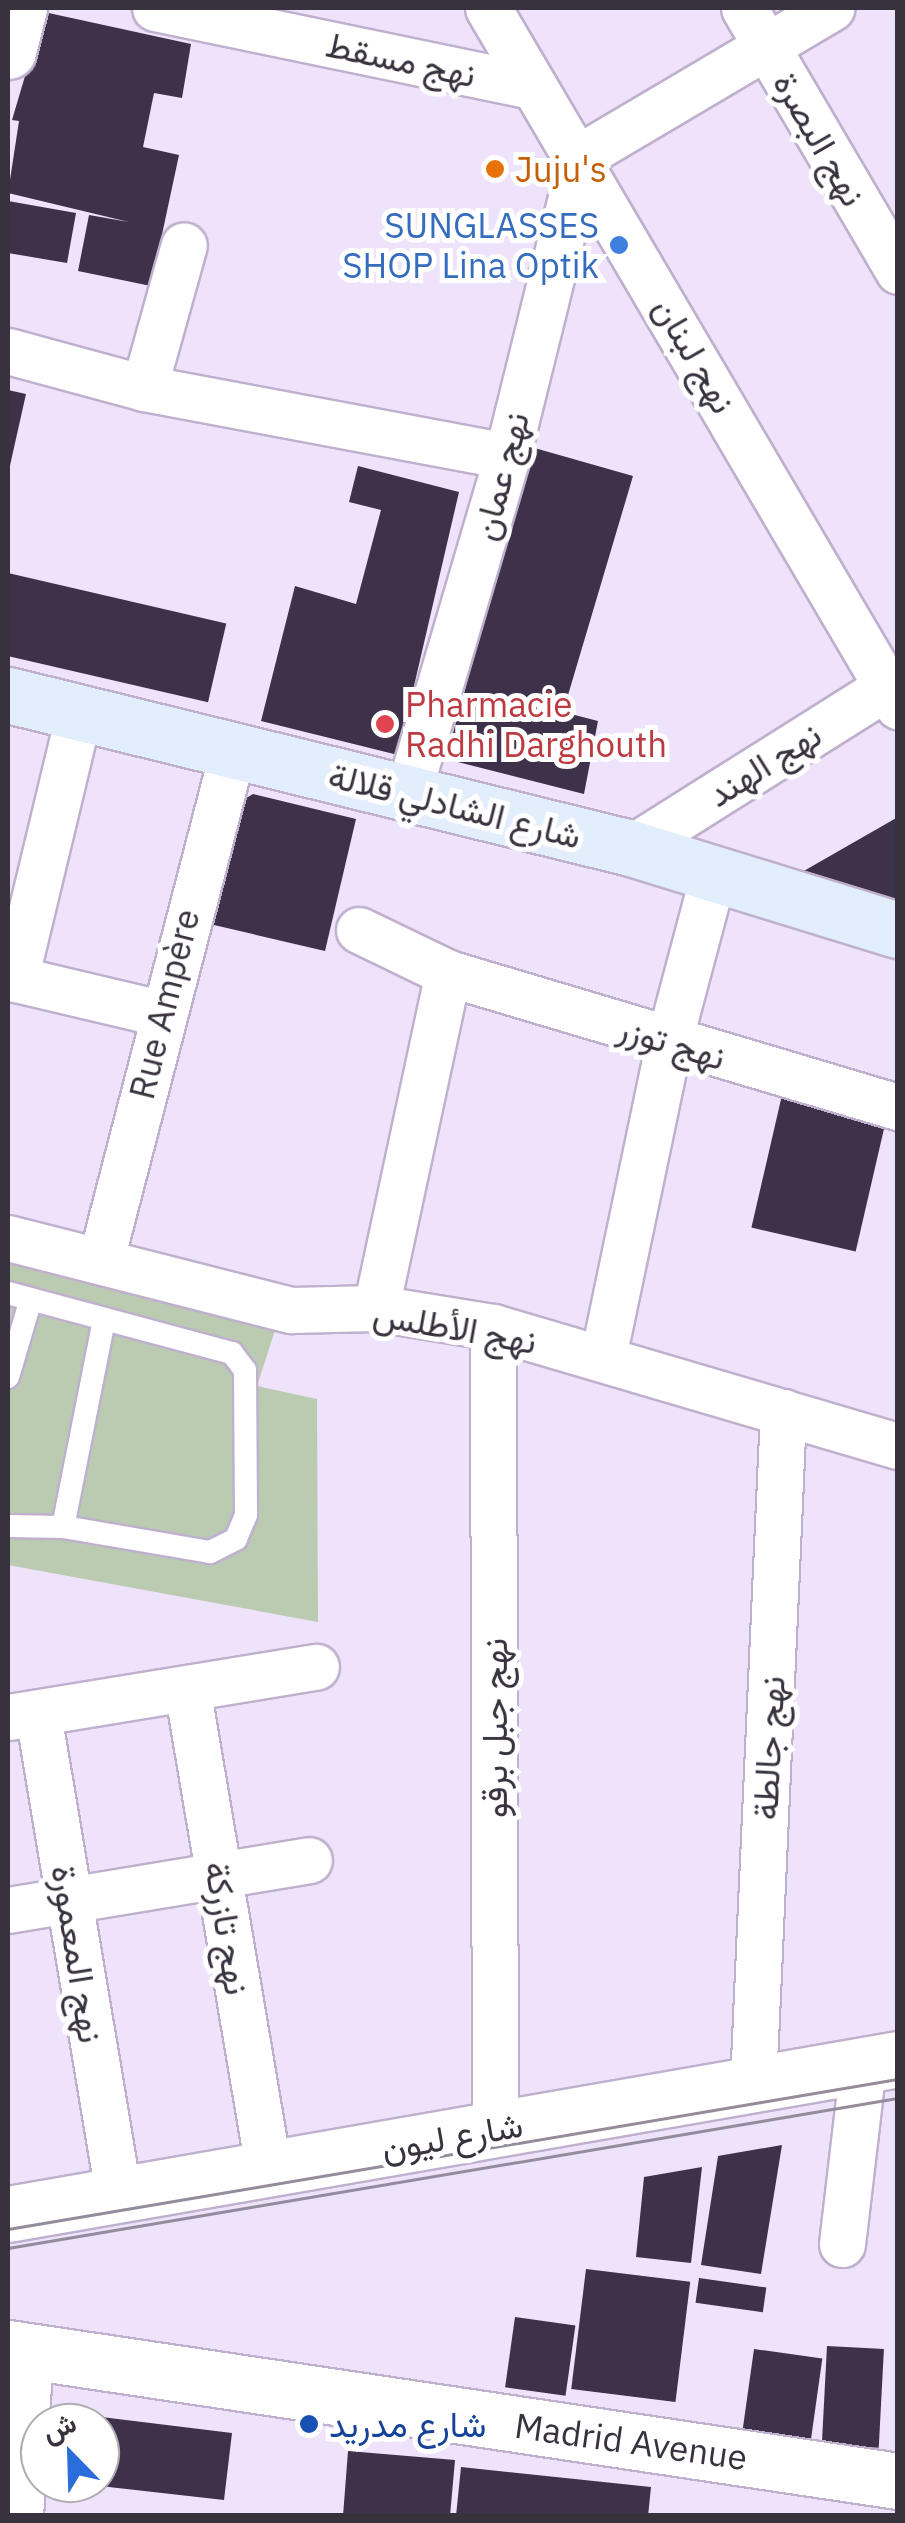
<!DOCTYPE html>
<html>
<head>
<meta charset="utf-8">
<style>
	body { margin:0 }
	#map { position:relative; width:905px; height:2523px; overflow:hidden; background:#efe2fb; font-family:"IBM Plex Sans",Vazirmatn,sans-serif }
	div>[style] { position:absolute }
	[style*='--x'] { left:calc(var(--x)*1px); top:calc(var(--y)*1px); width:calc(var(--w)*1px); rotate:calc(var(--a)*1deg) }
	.green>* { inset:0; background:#bbcbb2 }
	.building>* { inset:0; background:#3e314a; transform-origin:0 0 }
	.roads { filter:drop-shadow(2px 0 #bfb0cd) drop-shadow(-2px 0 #bfb0cd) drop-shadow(0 2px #bfb0cd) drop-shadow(0 -2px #bfb0cd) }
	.service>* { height:22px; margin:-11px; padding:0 11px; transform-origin:11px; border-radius:11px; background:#fff }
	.minor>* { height:45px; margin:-22.5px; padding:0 22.5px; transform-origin:22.5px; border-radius:22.5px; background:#fff }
	.tertiary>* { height:55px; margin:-27.5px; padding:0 27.5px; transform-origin:27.5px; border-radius:27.5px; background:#fff }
	.secondary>* { height:55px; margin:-27.5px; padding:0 27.5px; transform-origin:27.5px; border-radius:27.5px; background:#e2eefb }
	.tram>* { height:2.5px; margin:-1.25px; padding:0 1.25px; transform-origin:1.25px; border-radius:1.25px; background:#948b9d }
	.dots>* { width:28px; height:28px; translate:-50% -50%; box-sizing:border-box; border:5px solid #fff; border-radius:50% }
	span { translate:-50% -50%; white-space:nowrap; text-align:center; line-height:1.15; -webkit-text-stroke:10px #fff; paint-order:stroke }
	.street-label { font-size:35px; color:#38323e }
	.food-label { font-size:35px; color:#c56008 }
	.left { translate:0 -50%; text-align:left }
	.shop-label { font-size:35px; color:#366cbe }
	.right { translate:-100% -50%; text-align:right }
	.health-label { font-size:35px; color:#be3a42 }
	.transit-label { font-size:35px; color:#164399 }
	.frame { position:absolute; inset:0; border:10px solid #38323e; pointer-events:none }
	.north { position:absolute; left:20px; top:2403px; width:100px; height:100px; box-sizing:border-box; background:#fff; border:2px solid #afadb2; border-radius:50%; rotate:337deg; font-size:28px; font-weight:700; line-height:40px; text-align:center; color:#38323e }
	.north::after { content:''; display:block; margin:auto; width:35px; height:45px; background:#2b6dda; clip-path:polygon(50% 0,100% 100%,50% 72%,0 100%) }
</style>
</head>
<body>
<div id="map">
	<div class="green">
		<i style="clip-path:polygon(8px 1251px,278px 1321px,257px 1386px,317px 1399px,318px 1622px,8px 1565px)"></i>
	</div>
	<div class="building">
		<i style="clip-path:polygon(44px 12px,191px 44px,182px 98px,154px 93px,143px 147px,179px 155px,151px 286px,78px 271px,89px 215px,129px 222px,8px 193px,19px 121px,12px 120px)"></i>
		<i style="clip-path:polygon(8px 201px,76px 213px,67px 263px,8px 253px)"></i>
		<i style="clip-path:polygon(8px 390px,26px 394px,9px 470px,8px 470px)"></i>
		<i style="clip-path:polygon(531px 447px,633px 476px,563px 712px,598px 721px,584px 794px,446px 759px)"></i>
		<i style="clip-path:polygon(358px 466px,459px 492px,398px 755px,261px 721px,295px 586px,356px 604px,381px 510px,349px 502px)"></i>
		<i style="left:8px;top:573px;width:224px;height:81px;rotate:13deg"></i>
		<i style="clip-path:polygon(253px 794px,356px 819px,325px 951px,201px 922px,231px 807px)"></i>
		<i style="clip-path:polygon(898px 817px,898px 901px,802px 872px)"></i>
		<i style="left:782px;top:1095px;width:107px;height:136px;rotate:13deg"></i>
		<i style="clip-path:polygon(782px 2145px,761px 2274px,701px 2265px,718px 2156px)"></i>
		<i style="clip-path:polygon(702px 2167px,691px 2263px,636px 2257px,644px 2177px)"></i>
		<i style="left:586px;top:2269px;width:105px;height:121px;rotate:7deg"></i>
		<i style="left:699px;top:2278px;width:68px;height:25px;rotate:8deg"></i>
		<i style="left:515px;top:2317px;width:61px;height:71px;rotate:8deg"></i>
		<i style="left:827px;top:2346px;width:57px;height:99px;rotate:3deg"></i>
		<i style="left:754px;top:2349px;width:69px;height:82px;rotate:8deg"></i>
		<i style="clip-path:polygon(85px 2415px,232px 2433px,224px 2500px,100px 2486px,100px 2423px,84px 2423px)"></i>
		<i style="clip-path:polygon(348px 2451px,455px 2460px,450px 2516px,343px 2516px)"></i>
		<i style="clip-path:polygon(461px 2467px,651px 2487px,648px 2516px,456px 2516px)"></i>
	</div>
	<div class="roads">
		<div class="service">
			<i style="--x:8;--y:1293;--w:232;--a:15"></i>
			<i style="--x:232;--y:1353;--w:21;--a:53"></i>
			<i style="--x:245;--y:1370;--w:145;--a:89.6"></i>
			<i style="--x:246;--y:1515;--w:26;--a:113"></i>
			<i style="--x:236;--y:1539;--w:29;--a:153"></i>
			<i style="--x:210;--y:1552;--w:149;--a:-170.3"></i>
			<i style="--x:8;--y:1377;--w:81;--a:-73.6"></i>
			<i style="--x:8;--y:1526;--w:55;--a:1"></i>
			<i style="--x:63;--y:1527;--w:212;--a:-78.8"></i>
		</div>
		<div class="minor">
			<i style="--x:155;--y:8;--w:383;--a:11.7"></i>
			<i style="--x:488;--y:8;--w:810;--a:59.57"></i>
			<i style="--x:744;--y:8;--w:305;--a:59.6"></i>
			<i style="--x:8;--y:351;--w:141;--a:15.2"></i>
			<i style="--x:144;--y:388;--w:369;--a:10.6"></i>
			<i style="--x:144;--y:388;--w:148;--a:-74.4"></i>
			<i style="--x:408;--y:793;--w:351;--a:-73.6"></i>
			<i style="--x:507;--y:456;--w:309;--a:-76.1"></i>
			<i style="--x:581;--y:156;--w:291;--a:-30.6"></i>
			<i style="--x:631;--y:848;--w:315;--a:-32.2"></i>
			<i style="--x:359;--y:930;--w:99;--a:25.8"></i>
			<i style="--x:448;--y:973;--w:470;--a:16.6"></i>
			<i style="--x:8;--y:977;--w:156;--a:13.3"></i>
			<i style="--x:15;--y:979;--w:274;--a:-76.5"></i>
			<i style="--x:8;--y:1238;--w:292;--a:14.3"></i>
			<i style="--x:291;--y:1310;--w:85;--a:-1.3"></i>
			<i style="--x:376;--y:1308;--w:119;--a:9.2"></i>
			<i style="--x:493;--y:1327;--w:422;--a:16.4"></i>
			<i style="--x:101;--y:1259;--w:526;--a:-75.46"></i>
			<i style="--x:376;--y:1308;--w:343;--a:-77.9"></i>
			<i style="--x:493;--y:1327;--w:802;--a:89.86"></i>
			<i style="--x:603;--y:1357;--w:323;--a:-78.2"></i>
			<i style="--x:669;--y:1041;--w:175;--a:-75.1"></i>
			<i style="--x:187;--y:1688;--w:487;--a:80.4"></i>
			<i style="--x:38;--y:1714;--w:487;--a:80.5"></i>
			<i style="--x:9;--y:1717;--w:311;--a:-9.3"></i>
			<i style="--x:8;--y:1910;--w:305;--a:-9.4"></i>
			<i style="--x:753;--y:2084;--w:673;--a:-87.44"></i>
			<i style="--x:842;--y:2244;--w:180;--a:-83.3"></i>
			<i style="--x:20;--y:2516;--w:164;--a:-86.5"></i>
		</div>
		<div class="tertiary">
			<i style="--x:8;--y:51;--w:44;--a:-75.7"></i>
			<i style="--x:8;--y:2214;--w:903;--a:-9.88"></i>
			<i style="--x:8;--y:2348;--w:900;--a:8.5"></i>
		</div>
		<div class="secondary">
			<i style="--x:8;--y:695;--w:642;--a:13.8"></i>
			<i style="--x:631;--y:848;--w:279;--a:17.1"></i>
		</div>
	</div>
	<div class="tram">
		<i style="--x:8;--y:2229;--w:903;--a:-9.57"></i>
		<i style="--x:8;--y:2248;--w:903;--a:-9.57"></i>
	</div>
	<div class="dots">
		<i style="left:495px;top:169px;background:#e8710a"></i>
		<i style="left:619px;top:245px;background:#3f7fe0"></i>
		<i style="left:385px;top:724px;background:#e0444e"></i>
		<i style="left:309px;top:2424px;background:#1a4fb4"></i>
	</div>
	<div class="street-label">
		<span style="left:401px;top:59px;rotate:12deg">نهج مسقط</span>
		<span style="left:820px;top:139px;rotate:60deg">نهج البصرة</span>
		<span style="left:695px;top:355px;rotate:60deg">نهج لبنان</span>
		<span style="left:500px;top:476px;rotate:-75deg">نهج عمان</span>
		<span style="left:764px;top:764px;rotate:-32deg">نهج الهند</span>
		<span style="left:455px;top:805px;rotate:14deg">شارع الشادلي قلالة</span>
		<span style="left:164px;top:1004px;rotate:-76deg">Rue Ampère</span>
		<span style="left:672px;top:1042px;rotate:17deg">نهج توزر</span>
		<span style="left:455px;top:1327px;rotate:10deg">نهج الأطلس</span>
		<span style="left:494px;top:1728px;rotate:-90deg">نهج جبل برقو</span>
		<span style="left:768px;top:1748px;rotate:-87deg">نهج جالطة</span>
		<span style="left:228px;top:1928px;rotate:81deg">نهج تازركة</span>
		<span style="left:78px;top:1954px;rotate:81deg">نهج المعمورة</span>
		<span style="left:452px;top:2136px;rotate:-10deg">شارع ليون</span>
		<span style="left:631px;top:2441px;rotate:8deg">Madrid Avenue</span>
	</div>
	<div class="food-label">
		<span class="left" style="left:515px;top:169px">Juju's</span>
	</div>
	<div class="shop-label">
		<span class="right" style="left:599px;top:245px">SUNGLASSES<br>SHOP Lina Optik</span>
	</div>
	<div class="health-label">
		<span class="left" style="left:405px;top:724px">Pharmacie<br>Radhi Darghouth</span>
	</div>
	<div class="transit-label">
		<span class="left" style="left:329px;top:2424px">شارع مدريد</span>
	</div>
	<div class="frame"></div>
	<div class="north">ش</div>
</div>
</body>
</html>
